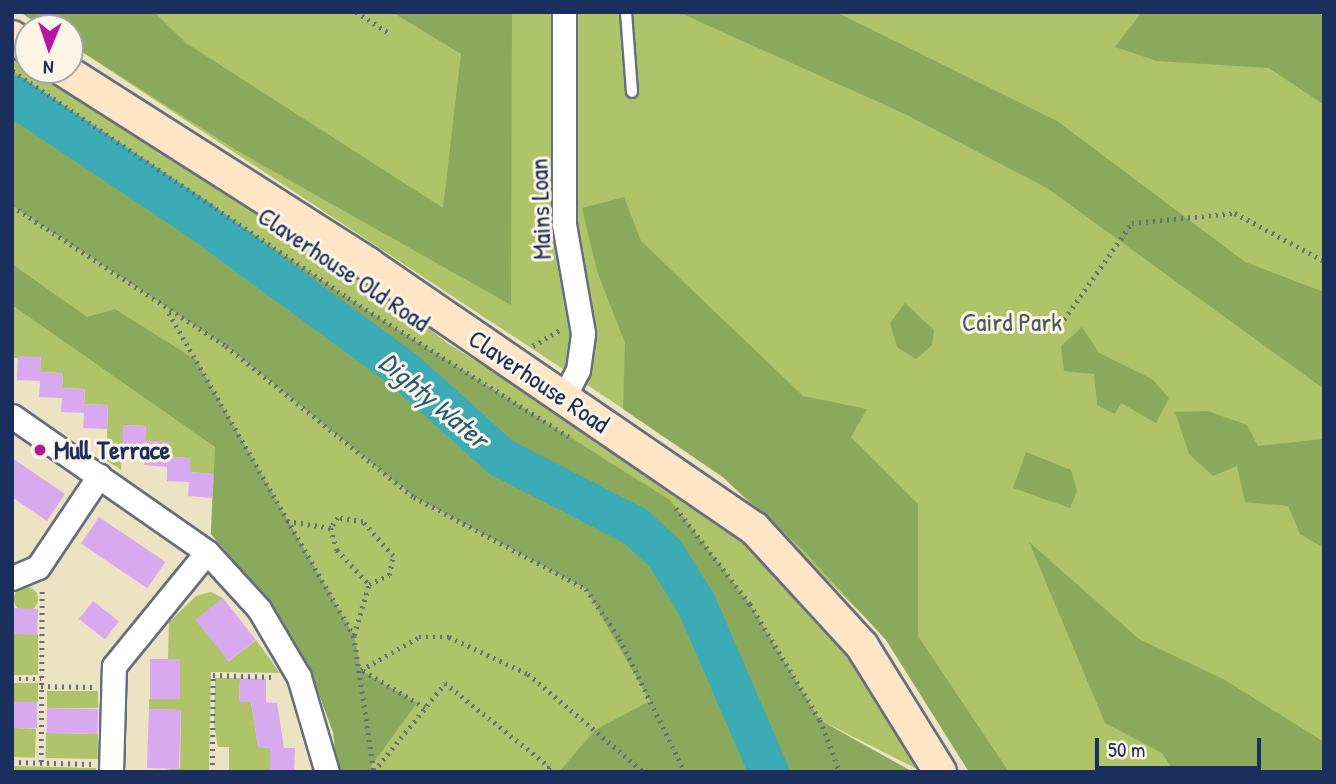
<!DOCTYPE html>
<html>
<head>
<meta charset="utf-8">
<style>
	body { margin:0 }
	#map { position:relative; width:1336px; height:784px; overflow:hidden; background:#ebe3c2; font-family:"Patrick Hand",sans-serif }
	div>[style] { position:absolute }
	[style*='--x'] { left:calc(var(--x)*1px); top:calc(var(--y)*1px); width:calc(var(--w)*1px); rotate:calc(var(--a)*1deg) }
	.green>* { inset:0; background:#afc368; transform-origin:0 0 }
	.round { border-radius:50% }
	.forest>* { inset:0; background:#8ba95c }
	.river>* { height:40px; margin:-20px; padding:0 20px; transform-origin:20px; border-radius:20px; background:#3bacb5 }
	.building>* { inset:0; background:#d9a9ef; transform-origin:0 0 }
	.path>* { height:4.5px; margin-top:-2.25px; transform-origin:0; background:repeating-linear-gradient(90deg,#646e81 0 2px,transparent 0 7px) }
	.roads { filter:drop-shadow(2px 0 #646e81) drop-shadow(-2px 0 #646e81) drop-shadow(0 2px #646e81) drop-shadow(0 -2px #646e81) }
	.lane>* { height:10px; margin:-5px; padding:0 5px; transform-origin:5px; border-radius:5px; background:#fff }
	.street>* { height:23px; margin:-11.5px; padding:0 11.5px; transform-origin:11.5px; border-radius:11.5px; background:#fff }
	.secondary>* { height:32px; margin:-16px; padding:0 16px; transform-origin:16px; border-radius:16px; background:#fde5c5 }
	.dots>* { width:19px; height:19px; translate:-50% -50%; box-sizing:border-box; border:4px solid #fcf5e5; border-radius:50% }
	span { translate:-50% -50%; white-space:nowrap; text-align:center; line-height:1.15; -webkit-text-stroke:6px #fcf5e5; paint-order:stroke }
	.street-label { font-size:26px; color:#1b2f5e }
	.park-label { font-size:26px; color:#475b61 }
	.poi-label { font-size:26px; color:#1b2f5e; font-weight:700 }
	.left { translate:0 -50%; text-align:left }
	.water-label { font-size:28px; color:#265b7c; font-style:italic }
	.frame { position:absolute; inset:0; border:14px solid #1b2f5e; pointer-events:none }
	.north { position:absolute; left:14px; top:14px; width:70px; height:70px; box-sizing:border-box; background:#fcf5e5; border:2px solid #a2a6af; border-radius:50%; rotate:182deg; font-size:19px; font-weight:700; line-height:28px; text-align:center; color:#1b2f5e }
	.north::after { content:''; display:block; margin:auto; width:24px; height:32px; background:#b5179e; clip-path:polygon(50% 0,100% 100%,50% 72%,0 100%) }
	.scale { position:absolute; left:1095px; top:738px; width:166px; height:32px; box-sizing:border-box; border:4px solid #1b2f5e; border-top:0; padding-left:9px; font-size:21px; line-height:24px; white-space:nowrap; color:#1b2f5e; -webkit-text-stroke:5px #fcf5e5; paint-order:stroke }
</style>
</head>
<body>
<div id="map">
	<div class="green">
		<i style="clip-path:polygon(21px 12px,1324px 12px,1324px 772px,970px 772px,883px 635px,716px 470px,70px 44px,70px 28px)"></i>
		<i style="clip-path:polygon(12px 50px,28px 60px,28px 70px,43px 70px,362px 275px,447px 343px,683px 489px,743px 535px,850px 656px,923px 772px,820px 720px,750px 604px,669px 500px,348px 298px,12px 70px)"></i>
		<i style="clip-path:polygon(12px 206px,226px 346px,414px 497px,586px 589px,620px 639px,685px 772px,338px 772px,333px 732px,310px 670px,267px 600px,211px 534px,213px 474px,190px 472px,190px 458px,168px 457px,168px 442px,145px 441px,146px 426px,124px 425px,121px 470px,106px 460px,108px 405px,84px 404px,85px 389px,62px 388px,63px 373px,40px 372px,41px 357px,12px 358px)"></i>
		<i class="round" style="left:14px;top:587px;width:24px;height:24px"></i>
		<i style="clip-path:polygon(211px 592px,223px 598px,196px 620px,229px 661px,256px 640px,280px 673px,211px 672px,209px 772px,148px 772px,180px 768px,181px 710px,149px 709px,149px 699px,179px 699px,180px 660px,168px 659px,169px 622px,196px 596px)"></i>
		<i style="left:12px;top:634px;width:26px;height:41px"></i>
		<i style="clip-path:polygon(215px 678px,240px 678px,239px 701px,251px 702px,258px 747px,270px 748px,270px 772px,229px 772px,229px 747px,218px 747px,214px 725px)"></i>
		<i style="left:12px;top:683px;width:26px;height:19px"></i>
		<i style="left:47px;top:691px;width:51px;height:17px"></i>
		<i style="left:12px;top:728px;width:24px;height:29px;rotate:2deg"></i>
		<i style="left:46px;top:733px;width:52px;height:25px;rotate:1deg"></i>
		<i style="clip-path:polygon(12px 766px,96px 768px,96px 772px,12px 772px)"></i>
	</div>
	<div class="forest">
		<i style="clip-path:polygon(20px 12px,154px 12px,186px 43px,443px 208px,461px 54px,392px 12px,512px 12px,511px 305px,236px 150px,70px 44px,70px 28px,44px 28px)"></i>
		<i style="clip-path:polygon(678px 12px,836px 12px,1057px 121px,1245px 262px,1324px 292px,1324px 389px,1047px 188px,905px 114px)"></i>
		<i style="clip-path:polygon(1142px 12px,1324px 12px,1324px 105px,1269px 68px,1157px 61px,1115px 47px)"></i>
		<i style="clip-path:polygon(12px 70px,348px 298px,670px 500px,750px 604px,820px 720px,913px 772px,559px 772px,595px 730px,650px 701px,586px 589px,414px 497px,226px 346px,12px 206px)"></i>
		<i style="clip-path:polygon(624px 197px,641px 241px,803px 396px,867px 409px,851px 437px,918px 504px,918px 636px,1009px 772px,969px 772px,886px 640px,802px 549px,724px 478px,623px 409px,625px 343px,597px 271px,582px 208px)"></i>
		<i style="clip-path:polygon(12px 264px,87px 317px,115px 309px,196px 360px,354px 636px,361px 670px,417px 703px,371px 766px,374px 772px,338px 772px,333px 732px,310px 670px,267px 600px,211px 534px,215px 447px,12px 305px)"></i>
		<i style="clip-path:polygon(905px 303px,934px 330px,932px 345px,916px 359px,897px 347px,890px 323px)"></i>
		<i style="clip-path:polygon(1082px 327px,1099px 353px,1152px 379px,1169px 398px,1156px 423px,1121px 403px,1115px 414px,1097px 405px,1094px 374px,1064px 371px,1061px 346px)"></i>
		<i style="clip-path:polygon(1208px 411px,1247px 425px,1258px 446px,1324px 439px,1324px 548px,1300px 534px,1288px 506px,1245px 502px,1237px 466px,1213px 476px,1189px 454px,1175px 412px)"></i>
		<i style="clip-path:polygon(1026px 452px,1071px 470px,1077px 491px,1070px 508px,1013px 488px)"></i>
		<i style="clip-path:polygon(1029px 542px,1139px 639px,1225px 680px,1324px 742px,1324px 772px,1174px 772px,1162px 753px,1105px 723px)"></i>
	</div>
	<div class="river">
		<i style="--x:12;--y:95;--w:224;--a:33.7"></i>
		<i style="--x:198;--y:219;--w:258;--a:36.3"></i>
		<i style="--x:406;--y:372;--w:129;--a:41.9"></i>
		<i style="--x:502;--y:458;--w:149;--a:27.1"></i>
		<i style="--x:635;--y:526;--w:41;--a:43"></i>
		<i style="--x:665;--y:554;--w:58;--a:57.7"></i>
		<i style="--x:696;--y:603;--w:184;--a:66.6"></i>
	</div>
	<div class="building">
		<i style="clip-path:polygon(18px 356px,41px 357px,40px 372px,63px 373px,62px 388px,85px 389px,84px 404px,108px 405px,107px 429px,83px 428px,84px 413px,61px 412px,62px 398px,39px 397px,40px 381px,17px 380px)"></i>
		<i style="clip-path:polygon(123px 425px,146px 426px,145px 441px,169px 442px,168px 457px,190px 458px,190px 472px,214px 474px,212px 498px,188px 496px,189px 482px,167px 481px,167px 467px,144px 465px,145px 450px,122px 449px)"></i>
		<i style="clip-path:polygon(12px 458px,65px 494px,47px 521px,12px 497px)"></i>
		<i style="left:99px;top:517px;width:80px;height:32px;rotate:34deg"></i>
		<i style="left:223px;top:598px;width:53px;height:35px;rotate:52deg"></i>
		<i style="left:93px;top:601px;width:33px;height:23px;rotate:38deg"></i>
		<i style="left:12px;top:608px;width:26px;height:26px;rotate:2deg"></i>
		<i style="left:150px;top:659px;width:30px;height:40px"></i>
		<i style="clip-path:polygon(240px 678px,266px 679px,266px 702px,277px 703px,284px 748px,295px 748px,294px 772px,270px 772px,270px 748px,258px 747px,251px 702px,239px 702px)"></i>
		<i style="left:12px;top:702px;width:25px;height:26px"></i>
		<i style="left:47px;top:708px;width:51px;height:25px;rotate:1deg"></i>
		<i style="left:149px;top:709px;width:32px;height:59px;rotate:2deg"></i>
	</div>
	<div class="path">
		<i style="--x:356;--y:12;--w:41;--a:32.2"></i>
		<i style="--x:13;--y:71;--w:405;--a:34.1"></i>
		<i style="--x:348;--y:298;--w:266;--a:32.1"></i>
		<i style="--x:12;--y:206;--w:256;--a:33.2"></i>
		<i style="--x:226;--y:346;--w:241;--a:38.8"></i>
		<i style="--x:414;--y:497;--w:195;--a:28.1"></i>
		<i style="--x:586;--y:589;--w:60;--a:55.8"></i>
		<i style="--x:620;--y:639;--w:148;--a:64"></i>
		<i style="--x:169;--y:313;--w:372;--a:60.2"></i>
		<i style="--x:354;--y:636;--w:137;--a:81.6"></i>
		<i style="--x:1060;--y:325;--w:125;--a:-54.8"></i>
		<i style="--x:1132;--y:223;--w:103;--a:-5.5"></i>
		<i style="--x:1235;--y:213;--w:101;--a:28.3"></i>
		<i style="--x:533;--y:346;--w:31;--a:-31"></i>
		<i style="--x:676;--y:508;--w:121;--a:52.4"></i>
		<i style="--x:750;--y:604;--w:135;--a:58.9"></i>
		<i style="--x:820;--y:720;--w:56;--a:69"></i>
		<i style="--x:287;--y:521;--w:45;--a:9"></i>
		<i style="--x:354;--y:635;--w:53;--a:-73.6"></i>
		<i style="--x:369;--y:584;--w:22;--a:-24"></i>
		<i style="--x:389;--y:575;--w:19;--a:-78"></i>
		<i style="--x:393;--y:556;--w:45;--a:-131.4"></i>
		<i style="--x:363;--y:522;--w:25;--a:-171"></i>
		<i style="--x:338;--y:518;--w:12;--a:125"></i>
		<i style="--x:331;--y:528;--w:23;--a:75"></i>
		<i style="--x:337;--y:550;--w:47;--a:46.7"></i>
		<i style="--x:12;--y:679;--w:29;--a:0"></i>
		<i style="--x:41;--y:686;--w:52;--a:1.1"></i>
		<i style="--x:425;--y:708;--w:74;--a:-149.3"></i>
		<i style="--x:361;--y:670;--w:67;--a:-29.6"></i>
		<i style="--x:419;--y:637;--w:30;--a:0"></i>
		<i style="--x:449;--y:637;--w:87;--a:25.1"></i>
		<i style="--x:528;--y:674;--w:152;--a:40.2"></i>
		<i style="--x:12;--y:762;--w:80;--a:1.4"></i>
		<i style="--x:41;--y:762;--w:174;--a:-89.7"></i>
		<i style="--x:374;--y:771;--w:113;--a:-51.1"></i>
		<i style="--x:445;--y:683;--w:134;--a:38.7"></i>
		<i style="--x:550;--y:767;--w:6;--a:129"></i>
		<i style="--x:212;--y:772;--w:97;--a:-89.4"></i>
		<i style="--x:213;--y:675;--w:60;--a:1.9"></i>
	</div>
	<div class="roads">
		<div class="lane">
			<i style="--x:626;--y:12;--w:80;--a:85.7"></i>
		</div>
		<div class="street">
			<i style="--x:563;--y:399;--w:33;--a:-63"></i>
			<i style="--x:578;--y:370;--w:37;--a:-82"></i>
			<i style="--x:583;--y:333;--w:111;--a:-99.9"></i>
			<i style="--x:564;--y:224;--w:212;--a:-90"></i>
			<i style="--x:12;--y:416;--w:238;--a:34.9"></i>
			<i style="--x:207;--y:552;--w:77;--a:47.6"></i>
			<i style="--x:259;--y:609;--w:79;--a:59.5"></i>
			<i style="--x:299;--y:677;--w:99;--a:73.6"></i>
			<i style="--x:12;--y:578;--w:28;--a:-23"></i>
			<i style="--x:38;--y:567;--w:110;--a:-56.2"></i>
			<i style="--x:111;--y:772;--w:106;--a:-88.4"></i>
			<i style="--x:114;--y:666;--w:147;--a:-50.8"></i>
		</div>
		<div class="secondary">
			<i style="--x:12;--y:37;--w:19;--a:32"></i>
			<i style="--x:64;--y:70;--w:361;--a:32.5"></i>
			<i style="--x:368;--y:264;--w:468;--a:34.4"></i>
			<i style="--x:754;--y:528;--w:160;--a:47.5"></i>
			<i style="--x:862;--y:646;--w:148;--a:58.2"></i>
		</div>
	</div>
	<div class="dots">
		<i style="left:40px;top:450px;background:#b5179e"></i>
	</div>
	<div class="street-label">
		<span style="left:540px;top:209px;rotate:-92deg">Mains Loan</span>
		<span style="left:344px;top:269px;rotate:34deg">Claverhouse Old Road</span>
		<span style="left:539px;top:381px;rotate:34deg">Claverhouse Road</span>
	</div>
	<div class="park-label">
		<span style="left:1012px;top:322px">Caird Park</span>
	</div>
	<div class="poi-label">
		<span class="left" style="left:54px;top:450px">Mull Terrace</span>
	</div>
	<div class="water-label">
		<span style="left:434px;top:400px;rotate:40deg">Dighty Water</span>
	</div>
	<div class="frame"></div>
	<div class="north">N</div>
	<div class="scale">50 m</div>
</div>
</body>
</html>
